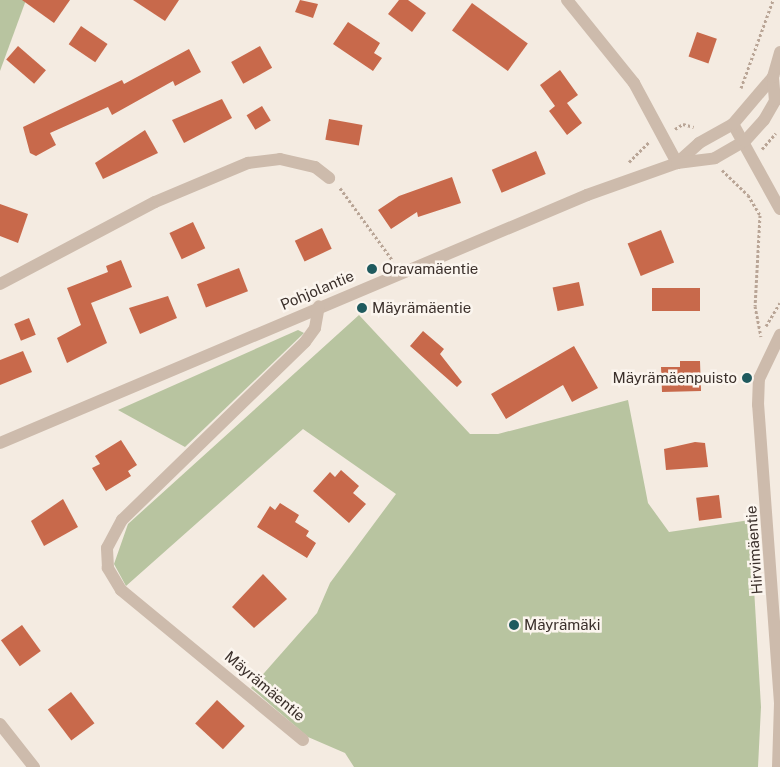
<!DOCTYPE html>
<html>
<head>
<meta charset="utf-8">
<style>
	body { margin:0 }
	#map { position:relative; width:780px; height:767px; overflow:hidden; background:#f4ebe1; font-family:"Public Sans",sans-serif }
	div>[style] { position:absolute }
	[style*='--x'] { left:calc(var(--x)*1px); top:calc(var(--y)*1px); width:calc(var(--w)*1px); rotate:calc(var(--a)*1deg) }
	.green>* { inset:0; background:#b8c4a0 }
	.building>* { inset:0; background:#c8694b; transform-origin:0 0 }
	.path>* { height:3px; margin-top:-1.5px; transform-origin:0; background:repeating-linear-gradient(90deg,#b9a596 0 2.5px,transparent 0 5px) }
	.minor>* { height:12px; margin:-6px; padding:0 6px; transform-origin:6px; border-radius:6px; background:#cdbbac }
	.dots>* { width:14px; height:14px; translate:-50% -50%; box-sizing:border-box; border:2px solid #fbf5ee; border-radius:50% }
	span { translate:-50% -50%; white-space:nowrap; text-align:center; line-height:1.15; -webkit-text-stroke:5px #fbf5ee; paint-order:stroke }
	.poi-label { font-size:15px; color:#3b302b }
	.left { translate:0 -50%; text-align:left }
	.right { translate:-100% -50%; text-align:right }
	.street-label { font-size:15px; color:#3b302b }
</style>
</head>
<body>
<div id="map">
	<div class="green">
		<i style="clip-path:polygon(0 0,26px 0,0 71px)"></i>
		<i style="clip-path:polygon(359px 315px,470px 434px,498px 434px,628px 400px,648px 503px,669px 532px,750px 520px,761px 707px,758px 767px,354px 767px,345px 753px,308px 737px,251px 688px,317px 613px,330px 583px,396px 494px,303px 429px,126px 586px,114px 564px,128px 524px)"></i>
		<i style="clip-path:polygon(298px 330px,304px 333px,185px 447px,118px 410px)"></i>
	</div>
	<div class="building">
		<i style="clip-path:polygon(22px 0,70px 0,54px 23px)"></i>
		<i style="clip-path:polygon(133px 0,179px 0,165px 21px)"></i>
		<i style="clip-path:polygon(300px 0,318px 4px,313px 18px,295px 12px)"></i>
		<i style="clip-path:polygon(399px 0,408px 0,426px 13px,412px 32px,388px 14px)"></i>
		<i style="left:472px;top:3px;width:69px;height:34px;rotate:36deg"></i>
		<i style="clip-path:polygon(348px 22px,380px 43px,374px 53px,382px 58px,373px 71px,333px 44px)"></i>
		<i style="left:81px;top:26px;width:32px;height:22px;rotate:34deg"></i>
		<i style="left:697px;top:32px;width:21px;height:26px;rotate:19deg"></i>
		<i style="left:18px;top:46px;width:37px;height:18px;rotate:41deg"></i>
		<i style="left:260px;top:46px;width:25px;height:33px;rotate:61deg"></i>
		<i style="clip-path:polygon(189px 49px,201px 72px,175px 86px,173px 81px,112px 115px,108px 107px,50px 133px,56px 145px,36px 156px,30px 153px,23px 127px,122px 80px,124px 84px)"></i>
		<i style="clip-path:polygon(560px 70px,578px 95px,567px 103px,582px 123px,567px 135px,549px 111px,555px 106px,540px 85px)"></i>
		<i style="clip-path:polygon(222px 99px,232px 118px,184px 143px,172px 120px)"></i>
		<i style="left:262px;top:106px;width:17px;height:18px;rotate:59deg"></i>
		<i style="left:329px;top:119px;width:34px;height:21px;rotate:10deg"></i>
		<i style="clip-path:polygon(145px 130px,158px 153px,103px 179px,95px 163px)"></i>
		<i style="left:536px;top:151px;width:25px;height:48px;rotate:67deg"></i>
		<i style="clip-path:polygon(452px 177px,461px 203px,418px 217px,417px 212px,391px 229px,378px 210px,399px 196px)"></i>
		<i style="clip-path:polygon(0 204px,28px 214px,18px 243px,0 236px)"></i>
		<i style="left:193px;top:222px;width:29px;height:26px;rotate:65deg"></i>
		<i style="left:322px;top:228px;width:23px;height:30px;rotate:65deg"></i>
		<i style="left:661px;top:230px;width:35px;height:36px;rotate:68deg"></i>
		<i style="clip-path:polygon(121px 260px,132px 287px,91px 303px,107px 343px,67px 363px,57px 338px,81px 325px,67px 288px,108px 272px,106px 266px)"></i>
		<i style="left:239px;top:268px;width:25px;height:45px;rotate:69deg"></i>
		<i style="left:579px;top:282px;width:24px;height:27px;rotate:78deg"></i>
		<i style="left:652px;top:288px;width:48px;height:23px"></i>
		<i style="clip-path:polygon(168px 296px,177px 318px,140px 334px,129px 308px)"></i>
		<i style="left:29px;top:318px;width:18px;height:16px;rotate:68deg"></i>
		<i style="clip-path:polygon(423px 331px,444px 349px,440px 354px,462px 382px,457px 387px,410px 346px)"></i>
		<i style="clip-path:polygon(574px 346px,598px 388px,572px 402px,563px 385px,506px 419px,491px 394px)"></i>
		<i style="clip-path:polygon(23px 351px,32px 372px,0 385px,0 360px)"></i>
		<i style="clip-path:polygon(680px 361px,700px 361px,701px 391px,662px 392px,661px 367px,680px 367px)"></i>
		<i style="clip-path:polygon(121px 440px,137px 465px,128px 471px,131px 476px,106px 491px,92px 468px,100px 464px,95px 456px)"></i>
		<i style="clip-path:polygon(695px 442px,705px 443px,708px 467px,666px 470px,664px 449px)"></i>
		<i style="clip-path:polygon(341px 470px,359px 486px,353px 493px,366px 504px,349px 523px,313px 491px,330px 472px,335px 477px)"></i>
		<i style="left:719px;top:495px;width:23px;height:23px;rotate:83deg"></i>
		<i style="clip-path:polygon(63px 499px,78px 527px,44px 546px,31px 521px)"></i>
		<i style="clip-path:polygon(280px 503px,299px 515px,295px 522px,309px 531px,306px 536px,316px 543px,307px 558px,257px 527px,270px 506px,275px 510px)"></i>
		<i style="clip-path:polygon(263px 574px,287px 599px,254px 628px,232px 607px)"></i>
		<i style="left:22px;top:625px;width:32px;height:26px;rotate:54deg"></i>
		<i style="left:71px;top:692px;width:39px;height:29px;rotate:53deg"></i>
		<i style="left:217px;top:700px;width:38px;height:32px;rotate:43deg"></i>
	</div>
	<div class="path">
		<i style="--x:741;--y:88;--w:94;--a:-70"></i>
		<i style="--x:675;--y:129;--w:9;--a:-32"></i>
		<i style="--x:683;--y:124;--w:11;--a:15"></i>
		<i style="--x:762;--y:149;--w:21;--a:-49"></i>
		<i style="--x:629;--y:162;--w:28;--a:-45"></i>
		<i style="--x:722;--y:170;--w:36;--a:44"></i>
		<i style="--x:748;--y:195;--w:23;--a:59"></i>
		<i style="--x:760;--y:215;--w:91;--a:93.1"></i>
		<i style="--x:755;--y:306;--w:31;--a:79"></i>
		<i style="--x:340;--y:188;--w:90;--a:54"></i>
		<i style="--x:766;--y:326;--w:27;--a:-59"></i>
	</div>
	<div class="minor">
		<i style="--x:567;--y:0;--w:107;--a:51.1"></i>
		<i style="--x:634;--y:83;--w:91;--a:61.7"></i>
		<i style="--x:733;--y:124;--w:97;--a:61.1"></i>
		<i style="--x:677;--y:163;--w:30;--a:-42"></i>
		<i style="--x:699;--y:143;--w:39;--a:-29"></i>
		<i style="--x:733;--y:124;--w:62;--a:-49.6"></i>
		<i style="--x:0;--y:284;--w:175;--a:-27.9"></i>
		<i style="--x:155;--y:202;--w:101;--a:-22.8"></i>
		<i style="--x:248;--y:163;--w:32;--a:-7"></i>
		<i style="--x:280;--y:159;--w:36;--a:13"></i>
		<i style="--x:315;--y:167;--w:18;--a:38"></i>
		<i style="--x:0;--y:443;--w:637;--a:-22.9"></i>
		<i style="--x:587;--y:195;--w:96;--a:-19.6"></i>
		<i style="--x:677;--y:163;--w:38;--a:-7"></i>
		<i style="--x:715;--y:158;--w:34;--a:-30"></i>
		<i style="--x:745;--y:141;--w:28;--a:-48"></i>
		<i style="--x:764;--y:120;--w:22;--a:-60"></i>
		<i style="--x:775;--y:101;--w:24;--a:-95"></i>
		<i style="--x:773;--y:77;--w:26;--a:-74"></i>
		<i style="--x:0;--y:724;--w:55;--a:51.7"></i>
		<i style="--x:303;--y:740;--w:236;--a:-140.5"></i>
		<i style="--x:121;--y:590;--w:26;--a:-121"></i>
		<i style="--x:108;--y:568;--w:20;--a:-93"></i>
		<i style="--x:107;--y:548;--w:32;--a:-62"></i>
		<i style="--x:122;--y:520;--w:255;--a:-44.2"></i>
		<i style="--x:305;--y:342;--w:17;--a:-54"></i>
		<i style="--x:315;--y:328;--w:22;--a:-80"></i>
		<i style="--x:778;--y:767;--w:64;--a:-88.2"></i>
		<i style="--x:780;--y:703;--w:299;--a:-94.2"></i>
		<i style="--x:758;--y:405;--w:26;--a:-88"></i>
		<i style="--x:759;--y:379;--w:49;--a:-64.5"></i>
	</div>
	<div class="dots">
		<i style="left:372px;top:269px;background:#1f5a5e"></i>
		<i style="left:362px;top:308px;background:#1f5a5e"></i>
		<i style="left:747px;top:378px;background:#1f5a5e"></i>
		<i style="left:514px;top:625px;background:#1f5a5e"></i>
	</div>
	<div class="poi-label">
		<span class="left" style="left:382px;top:269px">Oravamäentie</span>
		<span class="left" style="left:372px;top:308px">Mäyrämäentie</span>
		<span class="right" style="left:737px;top:378px">Mäyrämäenpuisto</span>
		<span class="left" style="left:524px;top:625px">Mäyrämäki</span>
	</div>
	<div class="street-label">
		<span style="left:317px;top:290px;rotate:-23deg">Pohjolantie</span>
		<span style="left:754px;top:550px;rotate:-94deg">Hirvimäentie</span>
		<span style="left:265px;top:686px;rotate:40deg">Mäyrämäentie</span>
	</div>
</div>
</body>
</html>
